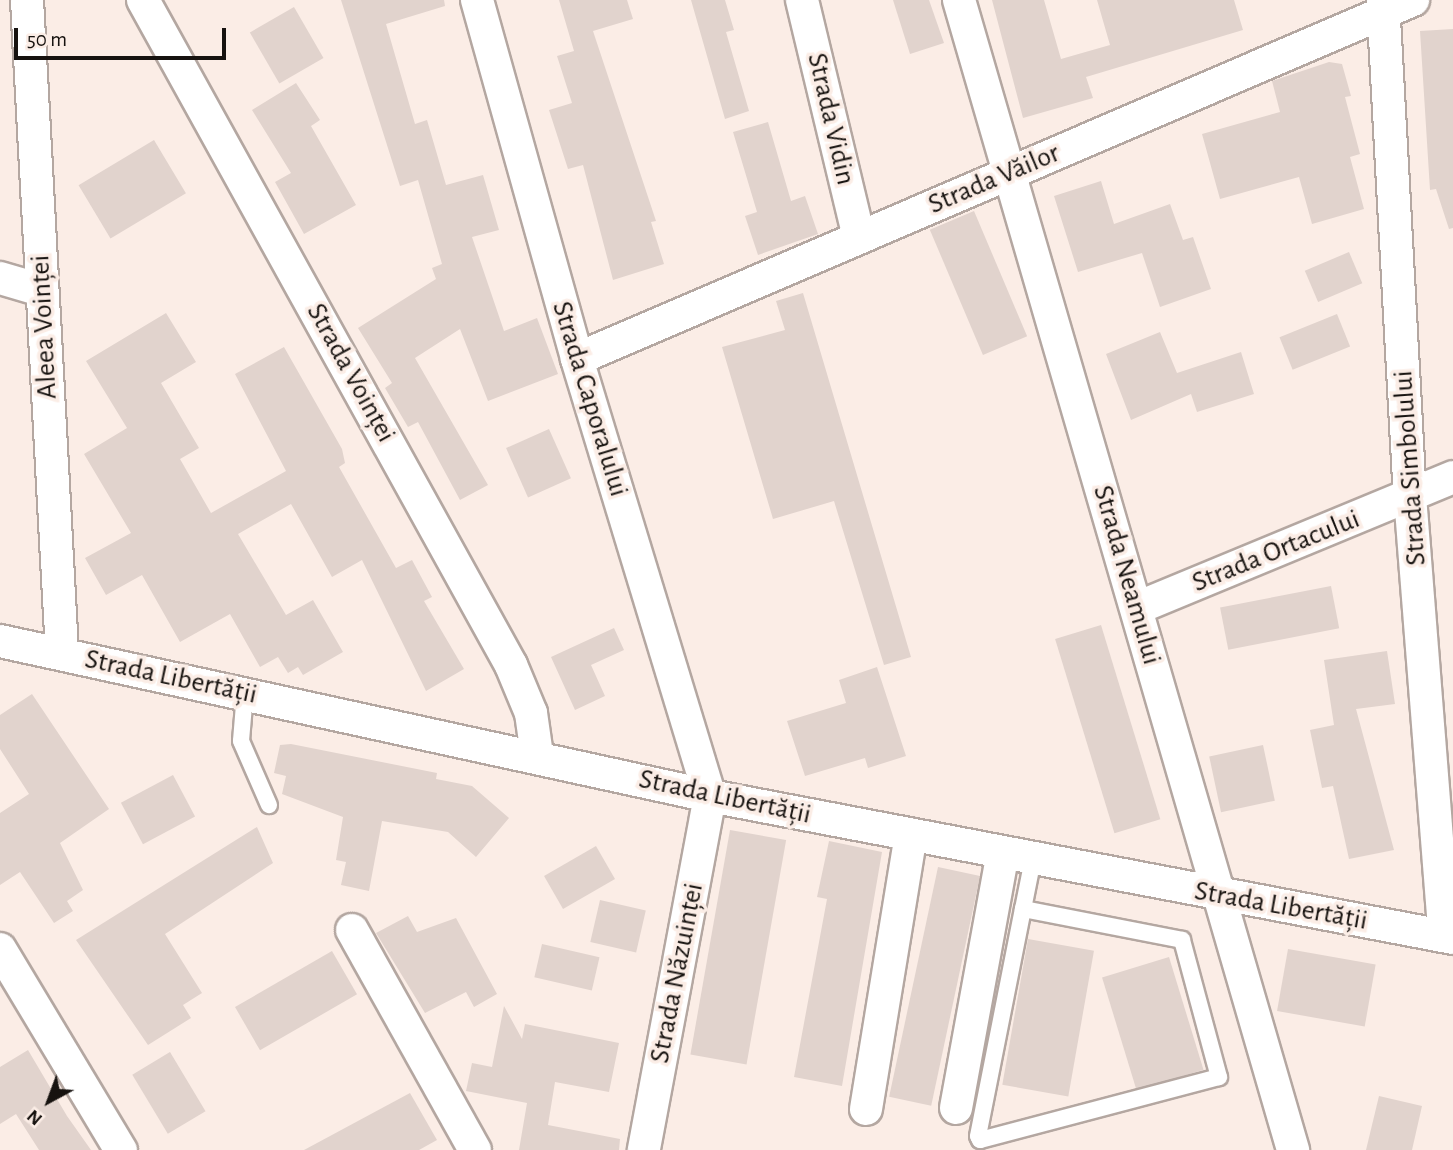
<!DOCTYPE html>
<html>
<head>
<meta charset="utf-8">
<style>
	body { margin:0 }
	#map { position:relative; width:1453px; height:1150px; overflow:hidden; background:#fbede6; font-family:"Alegreya Sans",sans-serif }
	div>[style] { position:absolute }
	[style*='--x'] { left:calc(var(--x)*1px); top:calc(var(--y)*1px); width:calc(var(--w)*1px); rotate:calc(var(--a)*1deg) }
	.building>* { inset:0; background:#e1d3cd; transform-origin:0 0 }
	.roads { filter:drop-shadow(2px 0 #b4a7a1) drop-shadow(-2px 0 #b4a7a1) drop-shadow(0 2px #b4a7a1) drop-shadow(0 -2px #b4a7a1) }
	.lane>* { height:16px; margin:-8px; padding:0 8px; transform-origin:8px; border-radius:8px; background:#fff }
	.street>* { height:32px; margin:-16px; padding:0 16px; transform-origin:16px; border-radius:16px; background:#fff }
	span { translate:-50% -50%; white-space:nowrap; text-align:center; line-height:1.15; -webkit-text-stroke:7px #fbede6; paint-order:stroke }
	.street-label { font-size:28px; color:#16120f }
	.north { position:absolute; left:14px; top:1066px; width:70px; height:70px; -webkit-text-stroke:5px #fbede6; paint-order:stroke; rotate:221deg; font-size:19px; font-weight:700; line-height:28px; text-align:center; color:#16120f }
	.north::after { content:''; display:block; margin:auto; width:24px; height:32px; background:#16120f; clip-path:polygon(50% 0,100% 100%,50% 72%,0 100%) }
	.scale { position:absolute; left:14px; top:28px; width:212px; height:32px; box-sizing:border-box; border:4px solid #16120f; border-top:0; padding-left:9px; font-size:21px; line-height:24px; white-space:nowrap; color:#16120f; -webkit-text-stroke:5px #fbede6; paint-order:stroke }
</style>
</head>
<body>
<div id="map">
	<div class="building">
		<i style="clip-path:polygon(341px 0,444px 0,445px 6px,386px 24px,415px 124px,427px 120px,446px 185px,483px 175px,499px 230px,472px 237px,504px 331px,537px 318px,558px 374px,488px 401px,460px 329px,415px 358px,488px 485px,460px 500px,418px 422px,408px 427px,385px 388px,392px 383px,358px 328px,436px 279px,432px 268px,442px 264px,418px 180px,400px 186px)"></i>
		<i style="clip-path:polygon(559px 0,627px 0,633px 19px,593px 31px,656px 221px,651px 222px,664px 264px,613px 280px,583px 165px,568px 169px,549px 110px,572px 103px,557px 56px,574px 51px)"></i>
		<i style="clip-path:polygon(691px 0,725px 0,734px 30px,726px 32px,749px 111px,725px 119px)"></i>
		<i style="clip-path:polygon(893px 0,929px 0,944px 43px,910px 54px)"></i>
		<i style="clip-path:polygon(992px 0,1044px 0,1061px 59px,1110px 45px,1097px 0,1234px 0,1243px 30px,1086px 77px,1093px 98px,1023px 118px)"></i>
		<i style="left:294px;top:7px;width:59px;height:51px;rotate:60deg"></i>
		<i style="clip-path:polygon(1453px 29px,1453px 228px,1449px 229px,1436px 189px,1430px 190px,1420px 31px)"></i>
		<i style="clip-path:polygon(1329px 62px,1342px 64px,1351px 96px,1345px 97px,1360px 154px,1350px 157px,1364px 209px,1312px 224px,1299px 177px,1220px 199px,1202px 134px,1280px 112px,1272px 81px)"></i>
		<i style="clip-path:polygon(296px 83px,320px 120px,311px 126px,356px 205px,304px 234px,275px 182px,291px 173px,252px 110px)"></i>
		<i style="clip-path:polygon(768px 122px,791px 201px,805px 196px,818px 234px,758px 255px,745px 216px,757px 212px,733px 132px)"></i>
		<i style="left:154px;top:140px;width:62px;height:88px;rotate:59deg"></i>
		<i style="clip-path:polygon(1101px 181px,1114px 224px,1170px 204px,1183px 240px,1193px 237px,1211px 289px,1160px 307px,1142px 253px,1078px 272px,1054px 196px)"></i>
		<i style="left:974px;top:211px;width:136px;height:48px;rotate:67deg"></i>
		<i style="left:1349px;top:252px;width:34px;height:48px;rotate:67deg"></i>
		<i style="clip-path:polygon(803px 293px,911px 657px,884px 665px,834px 501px,773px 519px,722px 347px,785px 330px,776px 301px)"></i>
		<i style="clip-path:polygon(166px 313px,196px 362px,161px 383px,199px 448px,180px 459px,211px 513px,286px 471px,235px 374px,284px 347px,342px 449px,345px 463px,339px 467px,396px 568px,412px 560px,432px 597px,424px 601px,464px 669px,426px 691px,362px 560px,332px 577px,291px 504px,238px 534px,286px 615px,313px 600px,343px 652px,303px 675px,298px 667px,288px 673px,278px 657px,260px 667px,230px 614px,180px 642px,142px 575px,106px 595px,85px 558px,131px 533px,84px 454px,127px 428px,86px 361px)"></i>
		<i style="left:1337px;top:314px;width:35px;height:62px;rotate:68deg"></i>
		<i style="clip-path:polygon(1160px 332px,1177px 373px,1241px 352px,1254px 394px,1197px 412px,1191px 394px,1131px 420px,1106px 354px)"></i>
		<i style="left:549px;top:429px;width:54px;height:47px;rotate:66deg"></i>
		<i style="left:1331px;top:586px;width:43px;height:113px;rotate:79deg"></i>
		<i style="left:1101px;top:625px;width:203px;height:48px;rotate:73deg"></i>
		<i style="clip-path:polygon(614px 628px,624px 650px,591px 665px,605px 696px,575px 710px,551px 657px)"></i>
		<i style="clip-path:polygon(1387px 651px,1395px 704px,1356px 709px,1394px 850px,1349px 859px,1333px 786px,1322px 788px,1310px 730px,1334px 725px,1324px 660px)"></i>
		<i style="clip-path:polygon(877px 667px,906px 756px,868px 768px,865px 758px,805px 776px,787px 721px,846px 703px,839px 680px)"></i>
		<i style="clip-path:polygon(32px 694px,109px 809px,60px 843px,83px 890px,67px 901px,73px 911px,54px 923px,20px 872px,0 885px,0 813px,29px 794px,0 749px,0 715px)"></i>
		<i style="clip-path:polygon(291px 744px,437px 773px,436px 779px,472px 786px,509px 818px,476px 857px,448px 832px,382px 821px,369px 891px,341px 885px,346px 862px,336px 860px,343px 817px,282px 794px,286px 776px,274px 773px,280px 745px)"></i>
		<i style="left:1263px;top:745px;width:57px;height:55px;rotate:78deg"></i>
		<i style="left:173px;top:775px;width:47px;height:59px;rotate:62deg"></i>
		<i style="clip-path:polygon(257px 827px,273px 863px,165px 934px,202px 993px,183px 1005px,191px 1018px,148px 1045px,76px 940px)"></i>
		<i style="left:730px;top:830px;width:57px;height:228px;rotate:10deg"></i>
		<i style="clip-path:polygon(829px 841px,882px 852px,842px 1086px,794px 1077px,827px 899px,817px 897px)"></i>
		<i style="left:596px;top:846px;width:38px;height:60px;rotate:60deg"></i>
		<i style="left:938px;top:867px;width:43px;height:235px;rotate:12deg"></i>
		<i style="left:600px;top:900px;width:47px;height:43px;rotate:13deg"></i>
		<i style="clip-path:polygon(408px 916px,417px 932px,456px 918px,497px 994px,474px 1007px,466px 992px,425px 1013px,376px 933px)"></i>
		<i style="left:1028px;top:939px;width:67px;height:148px;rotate:10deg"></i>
		<i style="left:542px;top:944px;width:59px;height:34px;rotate:13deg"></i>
		<i style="left:1288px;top:949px;width:89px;height:63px;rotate:10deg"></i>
		<i style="left:332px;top:951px;width:50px;height:112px;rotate:60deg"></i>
		<i style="left:1169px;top:957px;width:118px;height:70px;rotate:73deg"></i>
		<i style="clip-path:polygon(504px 1006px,522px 1039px,525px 1024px,619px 1043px,609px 1092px,555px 1082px,548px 1125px,620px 1139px,619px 1150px,519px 1150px,527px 1103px,466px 1091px,472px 1063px,492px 1067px)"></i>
		<i style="clip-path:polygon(28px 1050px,67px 1116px,91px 1150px,39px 1150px,16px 1114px,0 1124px,0 1067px)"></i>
		<i style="left:170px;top:1052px;width:69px;height:44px;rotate:59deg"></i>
		<i style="clip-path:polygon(410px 1093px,437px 1140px,419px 1150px,304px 1150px)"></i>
		<i style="clip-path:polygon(1379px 1096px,1422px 1106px,1412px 1150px,1366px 1150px)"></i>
	</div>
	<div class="roads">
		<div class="lane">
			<i style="--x:245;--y:693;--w:48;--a:94.8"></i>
			<i style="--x:241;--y:741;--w:70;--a:66.4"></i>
			<i style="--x:1023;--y:909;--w:162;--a:11"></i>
			<i style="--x:1182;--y:940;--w:142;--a:74.9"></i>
			<i style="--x:1219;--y:1077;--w:247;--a:165.2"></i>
			<i style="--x:980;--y:1140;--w:4;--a:-117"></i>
			<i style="--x:978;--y:1136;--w:231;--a:-78.8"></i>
			<i style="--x:1023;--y:909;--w:51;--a:-78.7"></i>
		</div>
		<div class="street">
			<i style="--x:27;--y:0;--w:654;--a:86.93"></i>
			<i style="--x:143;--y:0;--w:760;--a:61.04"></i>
			<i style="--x:511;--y:665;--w:52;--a:67.4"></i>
			<i style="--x:531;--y:713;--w:42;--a:81.9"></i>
			<i style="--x:477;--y:0;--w:373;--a:74.4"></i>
			<i style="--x:577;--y:359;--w:457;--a:73.1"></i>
			<i style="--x:710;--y:796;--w:360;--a:100.6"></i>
			<i style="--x:802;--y:0;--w:244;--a:76.5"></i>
			<i style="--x:959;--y:0;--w:1198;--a:73.8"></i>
			<i style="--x:1383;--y:0;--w:497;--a:86.9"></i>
			<i style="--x:1410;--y:496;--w:441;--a:85.5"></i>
			<i style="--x:0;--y:278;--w:43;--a:16.3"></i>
			<i style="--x:577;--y:359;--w:910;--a:-23.24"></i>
			<i style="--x:1137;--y:608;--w:342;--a:-22.5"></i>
			<i style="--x:0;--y:641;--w:727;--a:12.32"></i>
			<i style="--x:710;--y:796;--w:756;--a:10.82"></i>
			<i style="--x:352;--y:930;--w:252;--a:60.8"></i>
			<i style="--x:0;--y:949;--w:235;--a:59"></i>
			<i style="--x:956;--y:1108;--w:259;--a:-79.6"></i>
			<i style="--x:866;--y:1109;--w:278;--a:-80.7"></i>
		</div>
	</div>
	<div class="street-label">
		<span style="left:831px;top:119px;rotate:77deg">Strada Vidin</span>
		<span style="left:994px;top:179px;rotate:-23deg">Strada Văilor</span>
		<span style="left:44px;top:327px;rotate:-93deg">Aleea Voinței</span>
		<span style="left:351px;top:373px;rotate:61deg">Strada Voinței</span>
		<span style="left:590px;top:399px;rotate:73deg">Strada Caporalului</span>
		<span style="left:1410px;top:468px;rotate:-94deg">Strada Simbolului</span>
		<span style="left:1276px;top:551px;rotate:-22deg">Strada Ortacului</span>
		<span style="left:1127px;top:575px;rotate:74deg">Strada Neamului</span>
		<span style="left:171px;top:677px;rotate:12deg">Strada Libertății</span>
		<span style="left:725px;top:797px;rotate:12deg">Strada Libertății</span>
		<span style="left:1281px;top:906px;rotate:10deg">Strada Libertății</span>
		<span style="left:677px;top:973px;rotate:-79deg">Strada Năzuinței</span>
	</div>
	<div class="north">N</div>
	<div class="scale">50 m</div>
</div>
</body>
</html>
